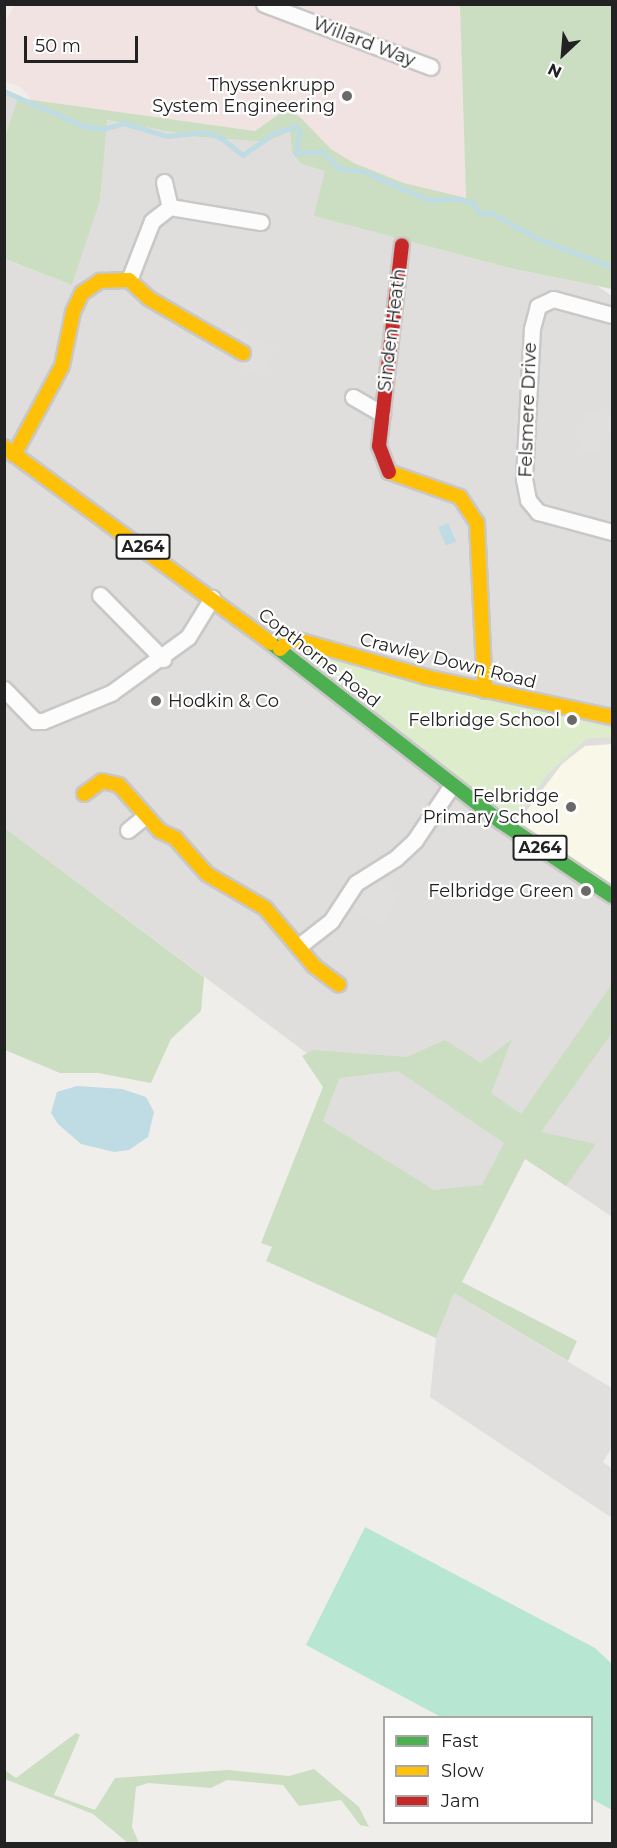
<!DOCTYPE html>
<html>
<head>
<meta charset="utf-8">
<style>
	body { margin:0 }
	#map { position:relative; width:617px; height:1848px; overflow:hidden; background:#f0eeeb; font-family:Montserrat,sans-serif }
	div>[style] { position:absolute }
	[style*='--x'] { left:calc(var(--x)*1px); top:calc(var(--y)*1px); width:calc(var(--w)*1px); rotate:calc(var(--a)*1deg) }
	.residential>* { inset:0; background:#dfdedc }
	.commercial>* { inset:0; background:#f1e3e1 }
	.education>* { inset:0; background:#f8f7e8 }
	.grass>* { inset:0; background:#ddeccb }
	.forest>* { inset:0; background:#cbdec1 }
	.pitch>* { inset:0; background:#b7e6d2 }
	.parking>* { inset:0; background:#e0dfde }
	.water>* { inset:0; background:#bfdbe3; transform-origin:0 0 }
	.stream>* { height:4.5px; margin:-2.25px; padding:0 2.25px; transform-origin:2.25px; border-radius:2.25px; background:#bfdbe3 }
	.roads { filter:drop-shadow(2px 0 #c9c8c7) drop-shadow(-2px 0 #c9c8c7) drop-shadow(0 2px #c9c8c7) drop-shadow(0 -2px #c9c8c7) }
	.street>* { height:15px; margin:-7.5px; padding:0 7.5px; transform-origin:7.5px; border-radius:7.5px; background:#fdfcfc }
	.fast>* { height:14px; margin:-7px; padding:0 7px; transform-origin:7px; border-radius:7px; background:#4caf50 }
	.slow>* { height:14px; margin:-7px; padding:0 7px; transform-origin:7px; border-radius:7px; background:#ffc107 }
	.jam>* { height:14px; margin:-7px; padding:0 7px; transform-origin:7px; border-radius:7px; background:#c62828 }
	.dots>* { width:16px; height:16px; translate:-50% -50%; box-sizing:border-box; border:3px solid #fff; border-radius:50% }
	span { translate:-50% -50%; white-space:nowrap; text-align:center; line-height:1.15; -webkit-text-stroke:4.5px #fff; paint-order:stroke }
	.shield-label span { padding:2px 4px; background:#fff; border:2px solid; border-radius:4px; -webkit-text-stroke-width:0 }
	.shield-label { font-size:16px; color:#222; font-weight:700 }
	.street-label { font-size:18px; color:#222 }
	.poi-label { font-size:18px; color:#222 }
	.right { translate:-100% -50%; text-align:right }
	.left { translate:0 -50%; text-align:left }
	.frame { position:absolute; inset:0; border:6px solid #222; pointer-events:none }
	.legend { position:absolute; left:383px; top:1716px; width:210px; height:108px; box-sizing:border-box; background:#fff; border:2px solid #a7a7a7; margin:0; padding:8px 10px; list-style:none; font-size:18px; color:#222 }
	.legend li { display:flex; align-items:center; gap:12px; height:30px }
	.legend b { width:30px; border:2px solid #a7a7a7 }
	.north { position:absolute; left:533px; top:24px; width:60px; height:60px; -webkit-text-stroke:4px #fff; paint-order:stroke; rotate:206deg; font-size:16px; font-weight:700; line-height:24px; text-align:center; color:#222 }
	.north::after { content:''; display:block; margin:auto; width:21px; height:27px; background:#222; clip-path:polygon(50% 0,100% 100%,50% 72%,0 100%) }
	.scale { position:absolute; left:24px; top:36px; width:114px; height:27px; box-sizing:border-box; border:3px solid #222; border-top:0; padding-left:8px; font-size:18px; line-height:21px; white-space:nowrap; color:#222; -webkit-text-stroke:4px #fff; paint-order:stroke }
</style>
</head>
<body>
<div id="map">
	<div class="residential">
		<i style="clip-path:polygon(5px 93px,18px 98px,5px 136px)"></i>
		<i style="clip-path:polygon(106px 120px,198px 137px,265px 142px,290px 130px,292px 153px,301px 164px,326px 171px,315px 216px,514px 269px,597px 286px,612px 296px,612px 1217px,513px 1150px,480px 1197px,434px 1191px,323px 1121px,340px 1078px,5px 828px,4px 259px,72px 285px,100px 201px)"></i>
	</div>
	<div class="commercial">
		<i style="clip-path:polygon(15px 5px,460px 5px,466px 199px,404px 183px,354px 163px,331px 149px,299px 116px,283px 111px,255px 131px,32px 102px,21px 87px,5px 81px,5px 21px)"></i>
	</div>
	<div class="education">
		<i style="clip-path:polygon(612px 744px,612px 896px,512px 830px,562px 764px,585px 746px)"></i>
	</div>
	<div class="grass">
		<i style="clip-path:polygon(310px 651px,427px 684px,612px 728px,612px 737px,586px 739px,547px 775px,517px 817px,507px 808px,503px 812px,307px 656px)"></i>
	</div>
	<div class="forest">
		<i style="clip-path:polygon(460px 5px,612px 5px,612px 289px,514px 269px,314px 216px,325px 171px,301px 164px,292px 153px,290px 131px,266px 142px,198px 137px,107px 120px,100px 201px,72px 285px,5px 259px,5px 136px,18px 98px,255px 131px,283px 111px,299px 116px,331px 149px,354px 163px,404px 183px,466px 198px)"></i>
		<i style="clip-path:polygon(5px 828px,204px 977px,201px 1011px,171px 1039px,151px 1083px,98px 1073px,60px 1073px,5px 1050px)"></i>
		<i style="clip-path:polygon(evenodd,612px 984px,612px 1033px,541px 1132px,596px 1144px,566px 1186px,525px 1159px,462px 1282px,577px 1341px,568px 1361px,455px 1294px,436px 1338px,266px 1261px,272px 1247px,261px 1243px,323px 1087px,302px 1056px,313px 1050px,407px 1057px,445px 1040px,481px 1063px,512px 1039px,491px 1093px,521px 1114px,612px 984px,398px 1071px,504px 1143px,482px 1185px,434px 1190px,323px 1121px,340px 1078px,398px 1071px)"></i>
		<i style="clip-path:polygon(76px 1733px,80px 1735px,54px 1795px,95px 1810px,115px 1778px,228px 1770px,289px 1776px,314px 1769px,359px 1807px,369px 1827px,360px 1825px,341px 1800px,299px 1806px,283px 1785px,227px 1780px,211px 1788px,148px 1783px,136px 1787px,132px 1827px,139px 1843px,128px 1843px,93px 1814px,5px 1779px,5px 1770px,16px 1778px)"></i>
	</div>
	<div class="pitch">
		<i style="clip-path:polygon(365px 1527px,595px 1648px,612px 1664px,612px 1810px,592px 1799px,592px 1718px,441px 1717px,306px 1645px)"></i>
	</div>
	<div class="parking">
		<i style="clip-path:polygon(229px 327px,275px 349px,262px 377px,237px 366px,243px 353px,222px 343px)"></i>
		<i style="clip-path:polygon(584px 412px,612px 416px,612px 434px,599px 433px,598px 452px,581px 450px)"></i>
		<i style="clip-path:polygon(377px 881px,400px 893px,383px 924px,353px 909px,363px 889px)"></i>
		<i style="clip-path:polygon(454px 1293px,612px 1388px,612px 1447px,603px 1462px,612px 1469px,612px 1518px,430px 1397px,436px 1338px)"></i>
	</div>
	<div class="water">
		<i style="left:448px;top:523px;width:20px;height:11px;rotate:66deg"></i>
		<i style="clip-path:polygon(77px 1086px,122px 1089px,146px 1097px,154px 1112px,148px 1137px,129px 1150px,114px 1152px,81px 1144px,58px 1124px,51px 1113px,57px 1092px)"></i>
	</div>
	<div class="stream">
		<i style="--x:4;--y:91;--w:87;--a:23.6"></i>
		<i style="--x:84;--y:126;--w:19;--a:9"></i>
		<i style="--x:103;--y:129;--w:22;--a:-16"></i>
		<i style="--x:124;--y:123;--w:45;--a:16.8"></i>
		<i style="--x:167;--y:136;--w:37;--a:-6"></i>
		<i style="--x:204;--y:132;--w:17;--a:17"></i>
		<i style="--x:220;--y:137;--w:29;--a:38"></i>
		<i style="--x:243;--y:155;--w:39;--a:-35"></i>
		<i style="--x:275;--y:133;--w:22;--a:-18"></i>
		<i style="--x:296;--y:126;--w:6;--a:51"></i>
		<i style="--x:300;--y:131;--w:22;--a:100"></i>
		<i style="--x:296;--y:153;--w:26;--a:-4"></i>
		<i style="--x:322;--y:151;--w:25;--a:45"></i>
		<i style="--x:340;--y:169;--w:23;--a:5"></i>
		<i style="--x:363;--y:171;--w:72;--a:23.7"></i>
		<i style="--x:429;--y:200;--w:30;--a:-2"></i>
		<i style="--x:459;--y:199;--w:16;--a:18"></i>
		<i style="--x:474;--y:204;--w:12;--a:55"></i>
		<i style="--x:481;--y:214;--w:9;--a:-13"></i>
		<i style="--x:490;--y:212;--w:54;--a:29"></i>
		<i style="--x:537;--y:238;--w:80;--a:21.1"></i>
	</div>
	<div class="roads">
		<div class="street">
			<i style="--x:264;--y:4;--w:178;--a:20.7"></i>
			<i style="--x:164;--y:182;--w:26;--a:77"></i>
			<i style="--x:129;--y:280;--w:63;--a:-68.7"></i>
			<i style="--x:152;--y:221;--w:23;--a:-38"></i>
			<i style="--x:170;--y:207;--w:92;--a:9.4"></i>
			<i style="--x:612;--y:315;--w:61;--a:-164.8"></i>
			<i style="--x:553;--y:299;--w:17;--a:155"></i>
			<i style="--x:538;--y:306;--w:24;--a:105"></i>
			<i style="--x:532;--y:329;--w:150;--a:93.1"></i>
			<i style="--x:524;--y:479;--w:21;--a:79"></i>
			<i style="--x:528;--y:500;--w:16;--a:50"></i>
			<i style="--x:538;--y:512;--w:77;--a:15.1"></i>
			<i style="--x:353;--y:397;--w:34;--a:30"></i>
			<i style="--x:100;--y:595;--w:90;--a:45.5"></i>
			<i style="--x:4;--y:689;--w:45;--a:45.9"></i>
			<i style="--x:35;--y:721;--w:8;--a:0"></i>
			<i style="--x:43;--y:721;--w:74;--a:-22.4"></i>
			<i style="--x:111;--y:693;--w:95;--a:-36"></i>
			<i style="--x:188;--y:637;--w:46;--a:-58.4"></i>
			<i style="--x:128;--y:830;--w:22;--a:-39"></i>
			<i style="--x:299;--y:946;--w:41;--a:-38"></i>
			<i style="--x:331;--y:921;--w:45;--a:-56.7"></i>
			<i style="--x:356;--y:883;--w:47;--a:-32"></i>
			<i style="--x:396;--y:858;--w:26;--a:-43"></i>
			<i style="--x:415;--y:840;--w:66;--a:-56.1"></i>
		</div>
		<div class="fast">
			<i style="--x:271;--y:643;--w:291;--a:37.9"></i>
			<i style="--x:501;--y:822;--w:133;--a:33.7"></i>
		</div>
		<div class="slow">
			<i style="--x:4;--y:447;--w:331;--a:36.3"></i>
			<i style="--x:14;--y:455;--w:101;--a:-61.7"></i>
			<i style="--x:62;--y:366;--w:55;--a:-78.5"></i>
			<i style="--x:73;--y:312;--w:21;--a:-65"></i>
			<i style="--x:82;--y:293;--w:22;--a:-34"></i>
			<i style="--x:100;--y:281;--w:29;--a:-2"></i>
			<i style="--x:129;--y:280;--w:26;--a:43"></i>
			<i style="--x:148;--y:298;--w:110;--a:30.1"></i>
			<i style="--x:389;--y:472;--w:75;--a:19.4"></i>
			<i style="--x:460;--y:497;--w:31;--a:57"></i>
			<i style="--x:477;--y:523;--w:168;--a:87.3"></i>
			<i style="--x:280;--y:649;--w:11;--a:-45"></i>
			<i style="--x:288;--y:641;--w:10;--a:-6"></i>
			<i style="--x:298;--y:640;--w:133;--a:16.1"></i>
			<i style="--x:426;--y:677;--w:190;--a:12.1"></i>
			<i style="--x:84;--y:794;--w:22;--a:-36"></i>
			<i style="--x:102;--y:781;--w:17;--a:13"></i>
			<i style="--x:119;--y:785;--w:62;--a:48.3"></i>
			<i style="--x:160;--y:831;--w:17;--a:25"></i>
			<i style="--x:175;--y:838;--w:48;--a:48.4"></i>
			<i style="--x:207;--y:874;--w:67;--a:30.4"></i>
			<i style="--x:265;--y:908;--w:76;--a:49.8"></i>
			<i style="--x:314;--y:966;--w:31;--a:37"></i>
		</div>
		<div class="jam">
			<i style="--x:389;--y:472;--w:28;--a:-111"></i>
			<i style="--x:379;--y:446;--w:202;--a:-83.5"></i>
		</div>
	</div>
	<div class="dots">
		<i style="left:347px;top:96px;background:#6a6968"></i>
		<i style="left:156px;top:701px;background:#6a6968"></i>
		<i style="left:572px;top:720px;background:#6a6968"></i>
		<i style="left:571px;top:807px;background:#6a6968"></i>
		<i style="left:586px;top:891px;background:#6a6968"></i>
	</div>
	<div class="shield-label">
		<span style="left:143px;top:547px">A264</span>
		<span style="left:540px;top:848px">A264</span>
	</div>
	<div class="street-label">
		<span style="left:364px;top:42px;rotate:21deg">Willard Way</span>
		<span style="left:392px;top:330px;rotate:-83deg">Sinden Heath</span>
		<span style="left:528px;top:410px;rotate:-88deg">Felsmere Drive</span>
		<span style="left:319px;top:658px;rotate:38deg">Copthorne Road</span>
		<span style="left:448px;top:661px;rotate:14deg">Crawley Down Road</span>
	</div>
	<div class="poi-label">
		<span class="right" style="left:335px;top:96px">Thyssenkrupp<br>System Engineering</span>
		<span class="left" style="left:168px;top:701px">Hodkin &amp; Co</span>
		<span class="right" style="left:560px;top:720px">Felbridge School</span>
		<span class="right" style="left:559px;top:807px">Felbridge<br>Primary School</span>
		<span class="right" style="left:574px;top:891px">Felbridge Green</span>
	</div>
	<div class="frame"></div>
	<ul class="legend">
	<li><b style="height:8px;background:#4caf50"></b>Fast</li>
	<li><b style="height:8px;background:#ffc107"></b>Slow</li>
	<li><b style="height:8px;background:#c62828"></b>Jam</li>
	</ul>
	<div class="north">N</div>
	<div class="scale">50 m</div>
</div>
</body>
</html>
